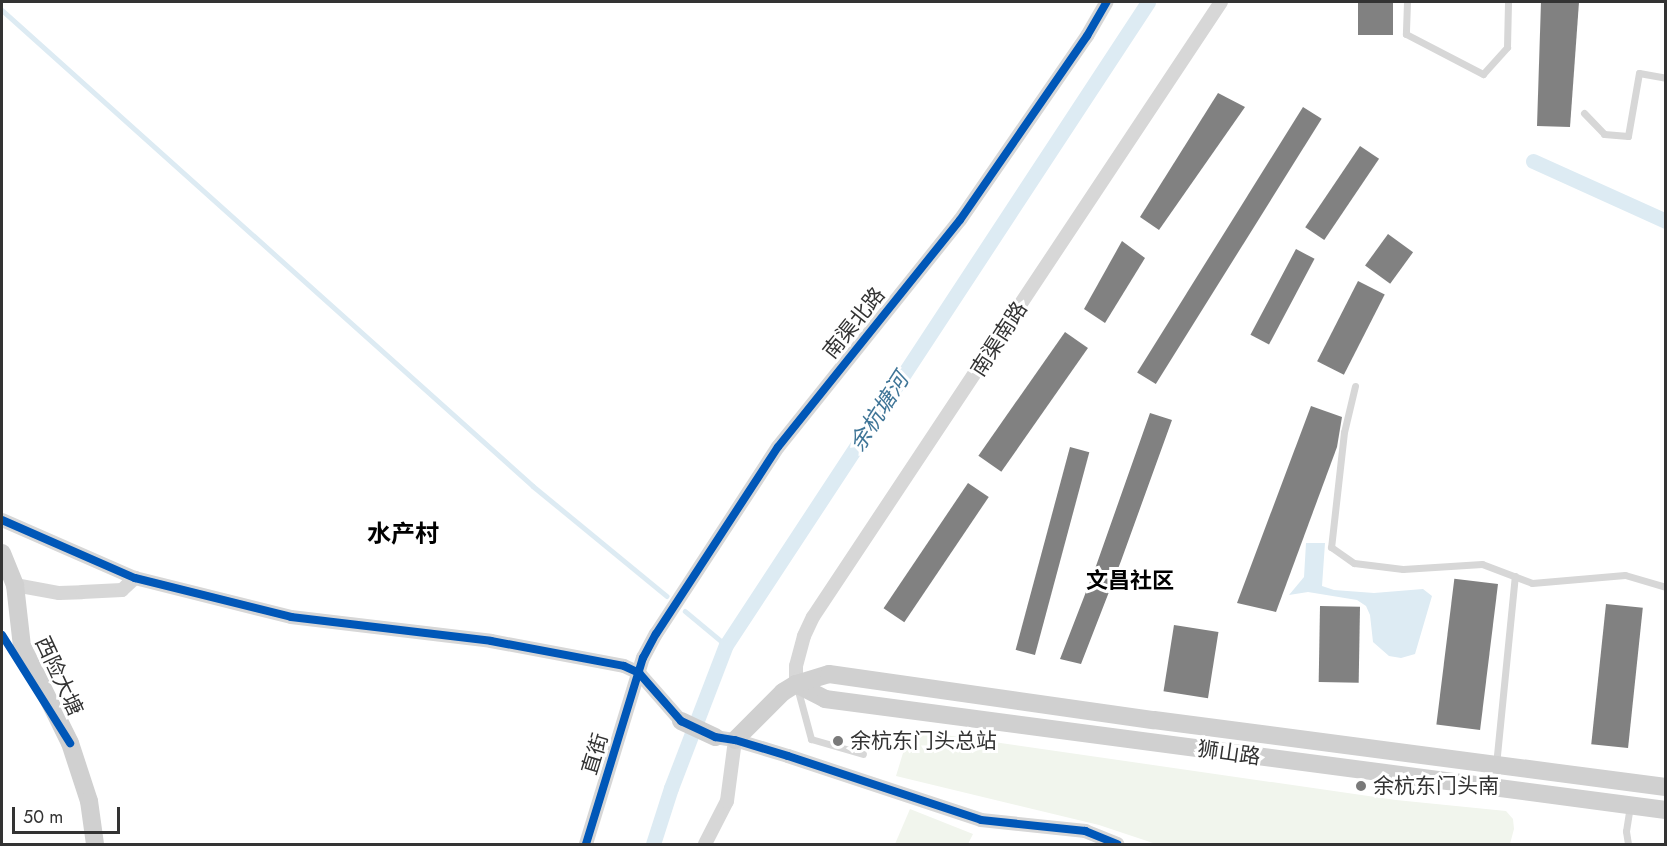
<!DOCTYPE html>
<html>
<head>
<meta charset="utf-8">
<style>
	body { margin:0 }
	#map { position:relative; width:1667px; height:846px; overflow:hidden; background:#fff; font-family:Jost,"Noto Sans SC",sans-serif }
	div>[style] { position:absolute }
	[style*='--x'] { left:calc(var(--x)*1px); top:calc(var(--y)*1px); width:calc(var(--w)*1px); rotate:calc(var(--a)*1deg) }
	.green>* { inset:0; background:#f1f5ed }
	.water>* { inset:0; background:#ddebf3 }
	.stream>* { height:4.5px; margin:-2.25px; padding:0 2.25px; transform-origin:2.25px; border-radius:2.25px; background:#ddebf3 }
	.canal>* { height:15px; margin:-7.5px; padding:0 7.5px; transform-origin:7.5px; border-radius:7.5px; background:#ddebf3 }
	.building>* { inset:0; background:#818181; transform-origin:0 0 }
	.lane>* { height:7px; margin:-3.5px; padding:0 3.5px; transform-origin:3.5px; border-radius:3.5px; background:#d7d7d7 }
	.street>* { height:14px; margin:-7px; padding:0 7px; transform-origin:7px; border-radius:7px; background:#d7d7d7 }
	.secondary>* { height:18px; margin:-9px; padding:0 9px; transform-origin:9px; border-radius:9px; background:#d0d0d0 }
	.cycleway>* { height:8px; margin:-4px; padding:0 4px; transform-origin:4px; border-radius:4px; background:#0057b8 }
	.dots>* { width:16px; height:16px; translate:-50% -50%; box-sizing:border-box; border:3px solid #fff; border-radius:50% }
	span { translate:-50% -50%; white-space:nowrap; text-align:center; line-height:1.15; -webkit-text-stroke:6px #fff; paint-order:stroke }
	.street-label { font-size:21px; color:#333 }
	.poi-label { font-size:21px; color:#333 }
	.left { translate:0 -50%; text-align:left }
	.water-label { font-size:22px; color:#3f7597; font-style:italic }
	.neighbourhood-label { font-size:22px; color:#000; font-weight:700 }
	.quarter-label { font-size:24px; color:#000; font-weight:700 }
	.frame { position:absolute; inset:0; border:3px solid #333; pointer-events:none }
	.scale { position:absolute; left:12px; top:807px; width:108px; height:27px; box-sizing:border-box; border:3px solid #333; border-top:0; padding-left:8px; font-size:18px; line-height:21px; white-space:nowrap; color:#333; -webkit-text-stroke:4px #fff; paint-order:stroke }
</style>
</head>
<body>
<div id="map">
	<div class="green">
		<i style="clip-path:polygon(910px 730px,1396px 800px,1506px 811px,1513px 819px,1514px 829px,1510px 844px,1156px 844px,1099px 825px,896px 776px)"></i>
		<i style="clip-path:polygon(910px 809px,973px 834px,968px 844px,895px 844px)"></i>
	</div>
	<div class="water">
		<i style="clip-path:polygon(1306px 543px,1325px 543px,1322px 586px,1334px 590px,1374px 593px,1423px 589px,1432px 596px,1415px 654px,1401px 658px,1389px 656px,1373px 642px,1370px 615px,1366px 606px,1357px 600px,1308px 592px,1289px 595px,1304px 577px)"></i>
	</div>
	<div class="stream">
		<i style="--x:2;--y:10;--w:713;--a:41.87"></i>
		<i style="--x:533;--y:486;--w:173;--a:39.4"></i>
		<i style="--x:685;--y:611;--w:53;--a:39.7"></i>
	</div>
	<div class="canal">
		<i style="--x:1533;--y:161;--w:146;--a:24.3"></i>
		<i style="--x:653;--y:844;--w:59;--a:-72.2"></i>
		<i style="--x:671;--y:788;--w:153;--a:-69"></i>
		<i style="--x:726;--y:645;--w:769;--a:-56.72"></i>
	</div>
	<div class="building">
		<i style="left:1358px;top:2px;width:35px;height:33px"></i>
		<i style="clip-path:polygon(1541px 2px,1579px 2px,1570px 127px,1537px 126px)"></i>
		<i style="clip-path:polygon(1218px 93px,1245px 107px,1159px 230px,1140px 217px)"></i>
		<i style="left:1303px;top:107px;width:22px;height:313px;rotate:32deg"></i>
		<i style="left:1360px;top:146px;width:23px;height:98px;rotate:34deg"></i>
		<i style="left:1388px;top:234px;width:31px;height:39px;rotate:36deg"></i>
		<i style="clip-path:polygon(1122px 241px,1145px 258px,1105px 323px,1084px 309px)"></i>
		<i style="left:1296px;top:249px;width:21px;height:97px;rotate:28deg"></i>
		<i style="left:1358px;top:281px;width:30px;height:90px;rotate:27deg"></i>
		<i style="left:1065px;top:332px;width:28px;height:151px;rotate:35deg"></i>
		<i style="clip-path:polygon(1311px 406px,1342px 417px,1337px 447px,1276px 612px,1237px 603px)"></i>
		<i style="clip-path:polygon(1150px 413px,1172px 420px,1121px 561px,1081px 664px,1060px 659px,1096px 566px)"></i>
		<i style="left:1070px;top:447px;width:20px;height:210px;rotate:15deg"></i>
		<i style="left:968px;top:483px;width:25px;height:151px;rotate:34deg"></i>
		<i style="left:1498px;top:584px;width:147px;height:44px;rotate:97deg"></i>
		<i style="left:1606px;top:604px;width:37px;height:141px;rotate:6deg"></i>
		<i style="left:1320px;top:606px;width:40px;height:76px;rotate:1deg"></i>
		<i style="left:1174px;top:625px;width:45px;height:67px;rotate:9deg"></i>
	</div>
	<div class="lane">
		<i style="--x:1407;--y:2;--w:32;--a:92"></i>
		<i style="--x:1406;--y:34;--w:87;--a:27.5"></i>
		<i style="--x:1483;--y:74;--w:36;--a:-48"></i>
		<i style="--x:1507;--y:47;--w:45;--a:-88.7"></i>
		<i style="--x:1584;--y:113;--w:29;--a:46"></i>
		<i style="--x:1604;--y:134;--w:24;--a:5"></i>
		<i style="--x:1628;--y:136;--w:64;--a:-80.1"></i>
		<i style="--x:1639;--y:73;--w:27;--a:10"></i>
		<i style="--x:1355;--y:386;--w:47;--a:103.4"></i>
		<i style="--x:1344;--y:432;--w:116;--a:96.4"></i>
		<i style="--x:1331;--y:547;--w:28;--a:35"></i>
		<i style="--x:1354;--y:563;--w:49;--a:7"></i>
		<i style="--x:1403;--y:569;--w:79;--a:-3.6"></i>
		<i style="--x:1482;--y:564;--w:53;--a:20.8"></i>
		<i style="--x:1532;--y:583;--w:93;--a:-4.9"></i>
		<i style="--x:1625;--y:575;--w:43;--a:16.3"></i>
		<i style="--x:797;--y:687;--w:54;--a:74.9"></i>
		<i style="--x:811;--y:739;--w:54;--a:16.1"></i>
		<i style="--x:1496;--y:765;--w:190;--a:-84.3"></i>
		<i style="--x:1628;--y:844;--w:13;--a:-99"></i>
		<i style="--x:1626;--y:831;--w:25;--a:-81"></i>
	</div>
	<div class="street">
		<i style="--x:2;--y:520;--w:145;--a:23.6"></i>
		<i style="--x:135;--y:578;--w:161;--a:14"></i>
		<i style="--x:291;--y:617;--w:201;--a:6.8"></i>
		<i style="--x:491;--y:641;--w:135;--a:10.6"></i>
		<i style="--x:624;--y:666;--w:17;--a:25"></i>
		<i style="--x:639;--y:673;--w:64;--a:48.8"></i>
		<i style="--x:15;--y:585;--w:45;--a:10.3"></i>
		<i style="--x:59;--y:593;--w:23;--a:-2"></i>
		<i style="--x:82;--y:592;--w:40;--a:-2.9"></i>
		<i style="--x:122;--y:590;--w:18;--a:-43"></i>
		<i style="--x:796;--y:684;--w:18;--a:-90"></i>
		<i style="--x:796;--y:666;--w:31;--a:-75"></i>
		<i style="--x:804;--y:636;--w:21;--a:-65"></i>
		<i style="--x:813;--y:617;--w:738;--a:-56.44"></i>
		<i style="--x:715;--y:737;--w:20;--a:9"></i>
		<i style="--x:735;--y:740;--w:55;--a:16.8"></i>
		<i style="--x:788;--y:756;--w:203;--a:18.3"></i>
		<i style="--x:981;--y:820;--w:105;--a:6"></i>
		<i style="--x:1085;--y:831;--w:35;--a:22"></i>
		<i style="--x:586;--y:844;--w:195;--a:-73"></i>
		<i style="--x:643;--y:658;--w:27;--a:-62"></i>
		<i style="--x:656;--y:634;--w:223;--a:-56.9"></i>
		<i style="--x:778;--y:447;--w:291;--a:-51.3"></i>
		<i style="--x:960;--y:220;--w:224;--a:-55.4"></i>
		<i style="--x:1087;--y:36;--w:39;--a:-60"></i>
		<i style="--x:705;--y:844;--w:48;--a:-62.9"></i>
		<i style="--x:727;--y:801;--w:62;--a:-82.5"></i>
	</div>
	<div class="secondary">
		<i style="--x:2;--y:553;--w:35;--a:68"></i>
		<i style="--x:15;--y:585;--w:61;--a:83.5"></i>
		<i style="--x:22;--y:646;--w:108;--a:63.7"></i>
		<i style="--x:70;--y:743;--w:61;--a:71.9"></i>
		<i style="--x:89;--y:801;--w:43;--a:82.1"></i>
		<i style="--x:796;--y:684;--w:33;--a:27"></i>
		<i style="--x:825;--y:699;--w:848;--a:7.52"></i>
		<i style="--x:681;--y:721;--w:38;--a:25"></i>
		<i style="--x:735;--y:740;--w:68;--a:-45"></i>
		<i style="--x:783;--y:692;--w:15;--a:-32"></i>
		<i style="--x:796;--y:684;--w:34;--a:-17"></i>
		<i style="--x:829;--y:674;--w:328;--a:8.1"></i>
		<i style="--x:1154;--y:720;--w:516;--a:7.46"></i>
	</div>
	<div class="cycleway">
		<i style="--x:2;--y:520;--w:145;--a:23.6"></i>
		<i style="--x:135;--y:578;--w:161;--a:14"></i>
		<i style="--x:291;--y:617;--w:201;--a:6.8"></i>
		<i style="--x:491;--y:641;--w:135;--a:10.6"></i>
		<i style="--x:624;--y:666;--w:17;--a:25"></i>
		<i style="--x:639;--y:673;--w:64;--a:48.8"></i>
		<i style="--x:681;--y:721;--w:38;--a:25"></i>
		<i style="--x:715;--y:737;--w:20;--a:9"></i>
		<i style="--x:735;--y:740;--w:55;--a:16.8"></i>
		<i style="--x:788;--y:756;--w:203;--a:18.3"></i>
		<i style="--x:981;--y:820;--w:105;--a:6"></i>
		<i style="--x:1085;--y:831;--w:35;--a:22"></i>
		<i style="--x:2;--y:635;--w:128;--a:57.8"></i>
		<i style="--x:586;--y:844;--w:195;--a:-73"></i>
		<i style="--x:643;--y:658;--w:27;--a:-62"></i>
		<i style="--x:656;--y:634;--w:223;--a:-56.9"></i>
		<i style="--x:778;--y:447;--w:291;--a:-51.3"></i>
		<i style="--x:960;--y:220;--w:224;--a:-55.4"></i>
		<i style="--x:1087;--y:36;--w:39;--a:-60"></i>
	</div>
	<div class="dots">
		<i style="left:838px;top:741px;background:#7a7a7a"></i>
		<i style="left:1361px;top:786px;background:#7a7a7a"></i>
	</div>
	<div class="street-label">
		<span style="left:854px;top:323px;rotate:-51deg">南渠北路</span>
		<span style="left:999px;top:339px;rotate:-57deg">南渠南路</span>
		<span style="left:59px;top:676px;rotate:65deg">西险大塘</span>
		<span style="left:1229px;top:753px;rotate:8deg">狮山路</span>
		<span style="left:595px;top:754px;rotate:-73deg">直街</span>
	</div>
	<div class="poi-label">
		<span class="left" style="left:850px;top:741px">余杭东门头总站</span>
		<span class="left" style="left:1373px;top:786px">余杭东门头南</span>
	</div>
	<div class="water-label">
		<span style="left:879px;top:412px;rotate:-57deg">余杭塘河</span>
	</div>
	<div class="neighbourhood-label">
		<span style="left:1130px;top:581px">文昌社区</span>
	</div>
	<div class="quarter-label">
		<span style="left:403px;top:534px">水产村</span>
	</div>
	<div class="frame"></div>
	<div class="scale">50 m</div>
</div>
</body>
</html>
